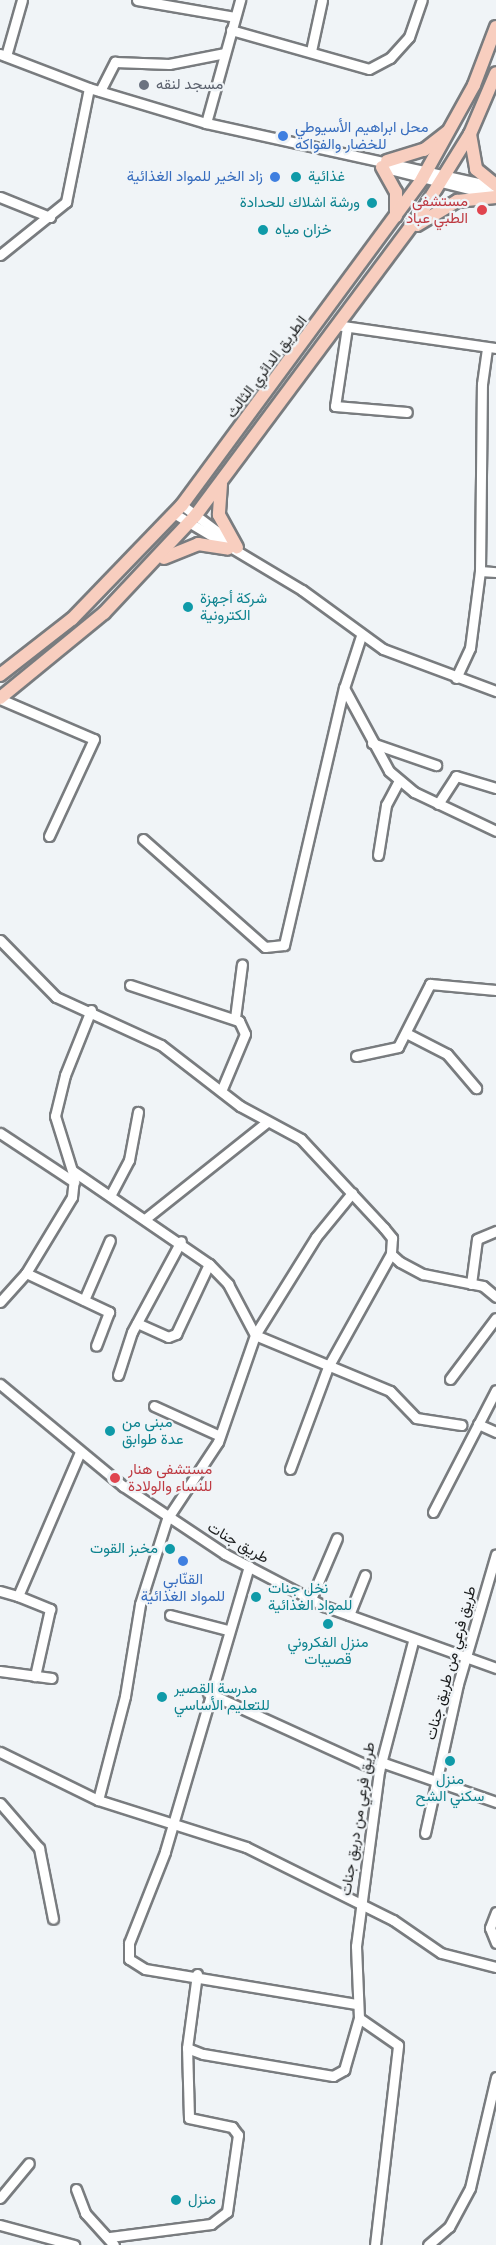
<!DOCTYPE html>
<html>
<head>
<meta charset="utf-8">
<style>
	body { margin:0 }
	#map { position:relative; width:496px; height:2245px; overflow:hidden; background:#f0f4f7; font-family:Figtree,Vazirmatn,sans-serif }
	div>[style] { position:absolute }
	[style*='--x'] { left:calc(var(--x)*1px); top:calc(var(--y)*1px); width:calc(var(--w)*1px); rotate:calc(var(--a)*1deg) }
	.roads { filter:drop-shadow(2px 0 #797c7f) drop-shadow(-2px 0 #797c7f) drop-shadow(0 2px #797c7f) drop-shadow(0 -2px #797c7f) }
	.minor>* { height:9px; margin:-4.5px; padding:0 4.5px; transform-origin:4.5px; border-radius:4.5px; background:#fff }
	.major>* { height:12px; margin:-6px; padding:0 6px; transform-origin:6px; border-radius:6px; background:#f8cebf }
	.dots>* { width:16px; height:16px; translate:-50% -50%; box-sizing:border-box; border:3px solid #f0f4f7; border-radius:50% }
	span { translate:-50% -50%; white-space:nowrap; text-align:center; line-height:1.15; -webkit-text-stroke:4.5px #f0f4f7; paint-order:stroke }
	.worship-label { font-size:15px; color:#5b616d }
	.left { translate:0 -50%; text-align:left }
	.shop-label { font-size:15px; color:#366cbe }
	.right { translate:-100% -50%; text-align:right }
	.culture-label { font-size:15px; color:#0d838f }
	.health-label { font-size:15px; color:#be3a42 }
	.street-label { font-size:15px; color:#1a1c1d }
</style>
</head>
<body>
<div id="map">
	<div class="roads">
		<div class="minor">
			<i style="--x:137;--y:0;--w:99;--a:9.8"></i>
			<i style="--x:231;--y:30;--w:143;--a:15.8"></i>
			<i style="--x:369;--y:69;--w:24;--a:-28"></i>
			<i style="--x:390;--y:58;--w:28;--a:-48"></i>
			<i style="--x:409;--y:37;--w:39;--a:-71"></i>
			<i style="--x:311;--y:51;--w:52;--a:-77.8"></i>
			<i style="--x:0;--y:54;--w:95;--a:20.9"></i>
			<i style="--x:89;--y:88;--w:122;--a:16.7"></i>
			<i style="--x:206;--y:123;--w:297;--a:12.4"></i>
			<i style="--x:6;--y:56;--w:58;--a:-74.1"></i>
			<i style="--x:100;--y:91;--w:33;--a:-63"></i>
			<i style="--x:115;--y:62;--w:54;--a:2.1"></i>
			<i style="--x:169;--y:64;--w:57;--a:-11.1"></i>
			<i style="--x:206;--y:123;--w:128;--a:-74.5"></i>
			<i style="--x:381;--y:167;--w:115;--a:14"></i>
			<i style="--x:0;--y:197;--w:54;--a:21.8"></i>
			<i style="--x:0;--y:255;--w:85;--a:-38.8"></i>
			<i style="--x:66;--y:202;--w:116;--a:-78.6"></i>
			<i style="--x:336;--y:325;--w:162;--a:8.2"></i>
			<i style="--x:347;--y:327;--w:80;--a:98.6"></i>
			<i style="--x:335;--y:406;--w:72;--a:4.8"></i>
			<i style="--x:182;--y:505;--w:65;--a:36.9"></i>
			<i style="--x:175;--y:514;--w:148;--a:30.9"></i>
			<i style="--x:302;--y:590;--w:100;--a:36.1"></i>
			<i style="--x:383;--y:649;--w:121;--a:20.4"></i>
			<i style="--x:480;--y:571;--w:16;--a:4"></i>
			<i style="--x:361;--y:636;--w:55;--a:108.1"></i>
			<i style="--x:344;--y:688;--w:94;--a:61.5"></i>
			<i style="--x:389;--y:771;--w:33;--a:40"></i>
			<i style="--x:414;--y:792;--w:91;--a:25.4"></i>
			<i style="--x:456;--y:678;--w:33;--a:-65"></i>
			<i style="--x:470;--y:648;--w:78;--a:-82.6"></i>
			<i style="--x:480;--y:571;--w:187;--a:-89.4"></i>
			<i style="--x:482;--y:384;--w:37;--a:-82"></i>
			<i style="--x:0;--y:699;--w:102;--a:23.1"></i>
			<i style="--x:94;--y:739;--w:107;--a:114.9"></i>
			<i style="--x:372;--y:743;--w:68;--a:19"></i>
			<i style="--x:438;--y:804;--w:33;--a:-57"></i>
			<i style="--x:456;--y:776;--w:42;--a:16.7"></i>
			<i style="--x:143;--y:839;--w:163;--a:41.5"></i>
			<i style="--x:265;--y:947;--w:19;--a:-6"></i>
			<i style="--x:284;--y:945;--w:264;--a:-76.9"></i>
			<i style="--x:378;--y:855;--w:51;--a:-80.9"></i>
			<i style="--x:386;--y:805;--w:27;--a:-62"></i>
			<i style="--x:0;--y:940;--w:80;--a:45.5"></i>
			<i style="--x:56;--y:997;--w:115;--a:24.6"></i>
			<i style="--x:161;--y:1045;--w:100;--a:37.7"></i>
			<i style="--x:240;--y:1106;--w:69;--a:28.4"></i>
			<i style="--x:301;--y:1139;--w:122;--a:47"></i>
			<i style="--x:384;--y:1228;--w:13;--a:51"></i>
			<i style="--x:392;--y:1238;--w:16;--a:94"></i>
			<i style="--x:391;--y:1254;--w:12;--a:42"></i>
			<i style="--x:400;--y:1262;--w:26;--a:28"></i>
			<i style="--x:423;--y:1274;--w:61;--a:11.3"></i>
			<i style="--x:483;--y:1286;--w:17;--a:40"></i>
			<i style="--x:130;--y:985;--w:115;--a:18.3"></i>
			<i style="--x:239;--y:1021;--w:14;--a:65"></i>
			<i style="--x:245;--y:1034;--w:62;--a:112.8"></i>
			<i style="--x:235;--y:1018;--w:54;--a:-82.6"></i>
			<i style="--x:406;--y:1033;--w:46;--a:27.1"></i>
			<i style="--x:447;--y:1054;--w:45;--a:49.5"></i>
			<i style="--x:356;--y:1056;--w:43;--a:-12.1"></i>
			<i style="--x:398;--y:1047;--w:71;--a:-63.1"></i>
			<i style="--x:430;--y:984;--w:66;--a:5.2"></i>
			<i style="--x:0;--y:1133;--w:89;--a:33.5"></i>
			<i style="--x:73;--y:1171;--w:165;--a:34.4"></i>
			<i style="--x:209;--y:1264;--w:28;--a:46"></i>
			<i style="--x:228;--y:1284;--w:58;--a:62.1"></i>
			<i style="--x:255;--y:1335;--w:146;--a:22.5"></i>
			<i style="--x:390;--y:1391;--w:37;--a:46"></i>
			<i style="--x:416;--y:1418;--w:46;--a:8.8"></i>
			<i style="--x:110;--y:1196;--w:41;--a:-62.2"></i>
			<i style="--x:129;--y:1160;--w:49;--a:-79.4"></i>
			<i style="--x:145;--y:1219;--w:156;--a:-38.5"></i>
			<i style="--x:26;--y:1273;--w:92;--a:25.2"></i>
			<i style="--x:109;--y:1312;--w:36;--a:111"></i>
			<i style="--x:471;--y:1284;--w:45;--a:-82.4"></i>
			<i style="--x:477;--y:1239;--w:21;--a:-23"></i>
			<i style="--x:84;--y:1300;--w:65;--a:-66.6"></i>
			<i style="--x:0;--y:1302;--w:39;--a:-48"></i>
			<i style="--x:26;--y:1273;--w:89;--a:-58.8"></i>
			<i style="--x:72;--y:1197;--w:20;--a:-84"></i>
			<i style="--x:74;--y:1177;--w:64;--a:-107.3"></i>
			<i style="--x:55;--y:1116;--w:42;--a:-76.3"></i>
			<i style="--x:65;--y:1075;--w:70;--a:-68.2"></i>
			<i style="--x:137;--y:1323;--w:34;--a:24"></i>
			<i style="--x:168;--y:1337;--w:9;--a:-21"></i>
			<i style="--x:176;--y:1334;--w:77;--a:-64.8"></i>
			<i style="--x:118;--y:1375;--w:45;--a:-72"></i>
			<i style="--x:132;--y:1332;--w:103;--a:-61.7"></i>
			<i style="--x:450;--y:1379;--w:76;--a:-53"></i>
			<i style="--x:0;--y:1384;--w:160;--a:39.7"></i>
			<i style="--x:123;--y:1486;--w:123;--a:33.7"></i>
			<i style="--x:225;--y:1554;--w:112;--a:27.7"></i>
			<i style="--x:324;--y:1606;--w:183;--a:19.8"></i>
			<i style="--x:154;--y:1406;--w:72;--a:24.4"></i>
			<i style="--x:478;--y:1424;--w:20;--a:24"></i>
			<i style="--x:290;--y:1469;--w:109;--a:-69.6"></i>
			<i style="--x:328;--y:1367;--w:129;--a:-60.9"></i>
			<i style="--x:433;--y:1512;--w:137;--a:-62.7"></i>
			<i style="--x:249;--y:1566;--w:298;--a:106.4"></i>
			<i style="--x:165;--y:1852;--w:98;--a:111.6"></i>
			<i style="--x:129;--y:1943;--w:16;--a:90"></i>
			<i style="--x:129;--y:1959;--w:19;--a:32"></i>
			<i style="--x:145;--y:1969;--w:214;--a:9.4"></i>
			<i style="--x:0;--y:1591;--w:19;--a:16"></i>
			<i style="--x:18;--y:1596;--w:157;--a:-66.7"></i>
			<i style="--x:18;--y:1596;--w:35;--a:22"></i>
			<i style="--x:50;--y:1609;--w:69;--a:102.6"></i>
			<i style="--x:311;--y:1599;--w:66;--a:-66.9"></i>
			<i style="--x:170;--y:1615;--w:59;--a:14.7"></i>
			<i style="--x:349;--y:1615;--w:43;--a:-68.2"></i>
			<i style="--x:0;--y:1671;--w:52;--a:7.7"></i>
			<i style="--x:208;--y:1693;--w:188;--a:24.5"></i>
			<i style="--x:0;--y:1752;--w:109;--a:26.1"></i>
			<i style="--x:98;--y:1800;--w:155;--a:17.6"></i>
			<i style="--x:246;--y:1847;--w:164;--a:26.4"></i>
			<i style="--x:393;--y:1920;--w:58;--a:34.5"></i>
			<i style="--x:441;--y:1953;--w:57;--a:14.3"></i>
			<i style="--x:381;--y:1762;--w:122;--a:19.2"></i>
			<i style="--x:98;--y:1800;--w:107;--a:-75.4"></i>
			<i style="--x:125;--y:1696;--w:93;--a:-80.7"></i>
			<i style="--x:140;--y:1604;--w:89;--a:-72.4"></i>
			<i style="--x:167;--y:1519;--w:92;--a:-56.5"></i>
			<i style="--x:218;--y:1442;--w:113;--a:-70.9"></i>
			<i style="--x:255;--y:1335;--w:115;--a:-58.1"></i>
			<i style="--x:316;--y:1237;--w:57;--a:-50.7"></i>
			<i style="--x:0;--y:1803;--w:60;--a:49.1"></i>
			<i style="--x:39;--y:1848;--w:72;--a:78.8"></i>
			<i style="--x:425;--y:1833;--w:153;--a:-77.5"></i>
			<i style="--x:458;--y:1684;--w:135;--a:-73.7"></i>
			<i style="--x:496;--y:1912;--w:17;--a:111"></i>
			<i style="--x:490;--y:1928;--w:16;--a:68"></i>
			<i style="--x:197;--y:1974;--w:75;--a:97.7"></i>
			<i style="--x:187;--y:2048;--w:17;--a:21"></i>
			<i style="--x:203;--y:2054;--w:132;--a:9.6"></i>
			<i style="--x:333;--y:2076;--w:13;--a:-29"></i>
			<i style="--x:344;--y:2070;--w:54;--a:-73.9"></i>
			<i style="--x:76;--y:2189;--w:26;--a:69"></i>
			<i style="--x:85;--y:2213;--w:43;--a:47.8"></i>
			<i style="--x:0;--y:2198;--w:45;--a:-50.4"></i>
			<i style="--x:0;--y:2225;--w:77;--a:15.1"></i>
			<i style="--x:110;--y:2237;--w:102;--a:-7.3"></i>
			<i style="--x:211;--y:2224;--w:20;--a:-37"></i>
			<i style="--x:227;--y:2212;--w:78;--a:-81.9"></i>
			<i style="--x:238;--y:2135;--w:10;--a:-127"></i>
			<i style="--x:232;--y:2127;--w:44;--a:-168.2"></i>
			<i style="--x:189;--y:2118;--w:70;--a:-91.6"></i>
			<i style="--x:375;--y:2245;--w:201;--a:-83.4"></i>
			<i style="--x:398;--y:2045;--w:47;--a:-145.3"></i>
			<i style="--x:359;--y:2018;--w:72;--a:-92.4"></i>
			<i style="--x:356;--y:1946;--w:177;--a:-82.5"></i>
			<i style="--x:379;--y:1771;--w:134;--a:-75.3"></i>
			<i style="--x:428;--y:2245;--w:28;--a:-41"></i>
			<i style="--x:449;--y:2227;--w:44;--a:-61.7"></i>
			<i style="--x:470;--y:2188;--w:114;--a:-76.8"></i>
		</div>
		<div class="major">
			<i style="--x:470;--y:134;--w:36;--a:80"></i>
			<i style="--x:476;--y:169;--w:26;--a:39"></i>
			<i style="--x:387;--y:161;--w:39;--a:-17"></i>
			<i style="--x:424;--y:150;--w:29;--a:-38"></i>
			<i style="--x:382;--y:167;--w:29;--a:61"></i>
			<i style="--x:396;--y:192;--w:24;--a:90"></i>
			<i style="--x:417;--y:225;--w:47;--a:-31"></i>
			<i style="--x:457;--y:201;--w:39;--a:-6"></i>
			<i style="--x:221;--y:484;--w:31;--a:94"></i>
			<i style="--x:219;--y:515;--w:37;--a:61"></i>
			<i style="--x:164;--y:558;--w:37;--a:-22"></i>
			<i style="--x:198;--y:544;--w:30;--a:9"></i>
			<i style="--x:0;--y:675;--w:91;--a:-37.9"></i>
			<i style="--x:72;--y:619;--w:158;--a:-46"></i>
			<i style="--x:182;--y:505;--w:405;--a:-53.6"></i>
			<i style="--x:422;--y:179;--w:107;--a:-61"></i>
			<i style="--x:474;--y:85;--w:62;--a:-69.2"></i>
			<i style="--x:0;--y:698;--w:134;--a:-39.3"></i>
			<i style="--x:104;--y:613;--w:133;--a:-46.8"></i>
			<i style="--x:195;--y:516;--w:378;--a:-53.3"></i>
			<i style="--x:421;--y:213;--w:93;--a:-58.2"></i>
			<i style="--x:470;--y:134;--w:66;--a:-66.9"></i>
		</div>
	</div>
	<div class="dots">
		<i style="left:144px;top:85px;background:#6b7280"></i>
		<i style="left:283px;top:136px;background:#3f7fe0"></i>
		<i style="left:275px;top:177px;background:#3f7fe0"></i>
		<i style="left:296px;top:177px;background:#0f9aa8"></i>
		<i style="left:372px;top:203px;background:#0f9aa8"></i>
		<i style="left:482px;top:210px;background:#e0444e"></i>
		<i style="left:263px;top:230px;background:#0f9aa8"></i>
		<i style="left:188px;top:607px;background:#0f9aa8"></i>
		<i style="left:110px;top:1431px;background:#0f9aa8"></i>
		<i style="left:115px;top:1478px;background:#e0444e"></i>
		<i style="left:170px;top:1549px;background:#0f9aa8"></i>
		<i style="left:183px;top:1561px;background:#3f7fe0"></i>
		<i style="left:256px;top:1597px;background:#0f9aa8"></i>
		<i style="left:328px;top:1624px;background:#0f9aa8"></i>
		<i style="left:162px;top:1697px;background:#0f9aa8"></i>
		<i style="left:450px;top:1761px;background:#0f9aa8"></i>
		<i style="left:176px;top:2200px;background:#0f9aa8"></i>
	</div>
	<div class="worship-label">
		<span class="left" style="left:156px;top:85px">مسجد لنقه</span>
	</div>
	<div class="shop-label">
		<span class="left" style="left:295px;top:136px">محل ابراهيم الأسيوطي<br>للخضار والفواكه</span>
		<span class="right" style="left:263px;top:177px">زاد الخير للمواد الغذائية</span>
		<span style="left:183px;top:1588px">القنّابي<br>للمواد الغذائية</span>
	</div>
	<div class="culture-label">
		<span class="left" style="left:308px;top:177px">غذائية</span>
		<span class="right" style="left:360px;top:203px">ورشة اشلاك للحدادة</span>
		<span class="left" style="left:275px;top:230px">خزان مياه</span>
		<span class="left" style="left:200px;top:607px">شركة أجهزة<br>الكترونية</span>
		<span class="left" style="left:122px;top:1431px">مبنى من<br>عدة طوابق</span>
		<span class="right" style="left:158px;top:1549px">مخبز القوت</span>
		<span class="left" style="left:268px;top:1597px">نخل جنات<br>للمواد الغذائية</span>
		<span style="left:328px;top:1651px">منزل الفكروني<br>قصيبات</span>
		<span class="left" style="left:174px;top:1697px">مدرسة القصير<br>للتعليم الأساسي</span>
		<span style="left:450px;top:1788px">منزل<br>سكني الشح</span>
		<span class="left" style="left:188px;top:2200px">منزل</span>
	</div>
	<div class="health-label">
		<span class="right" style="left:468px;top:210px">مستشفى<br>الطبي عباد</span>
		<span class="left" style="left:128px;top:1478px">مستشفى هنار<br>للنساء والولادة</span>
	</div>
	<div class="street-label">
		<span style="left:267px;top:367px;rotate:-53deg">الطريق الدائري الثالث</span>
		<span style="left:238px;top:1543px;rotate:30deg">طريق جنات</span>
		<span style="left:451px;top:1663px;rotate:-75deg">طريق فرعي من طريق جنات</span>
		<span style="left:358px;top:1819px;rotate:-81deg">طريق فرعي من دريق جنات</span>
	</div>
</div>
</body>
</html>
